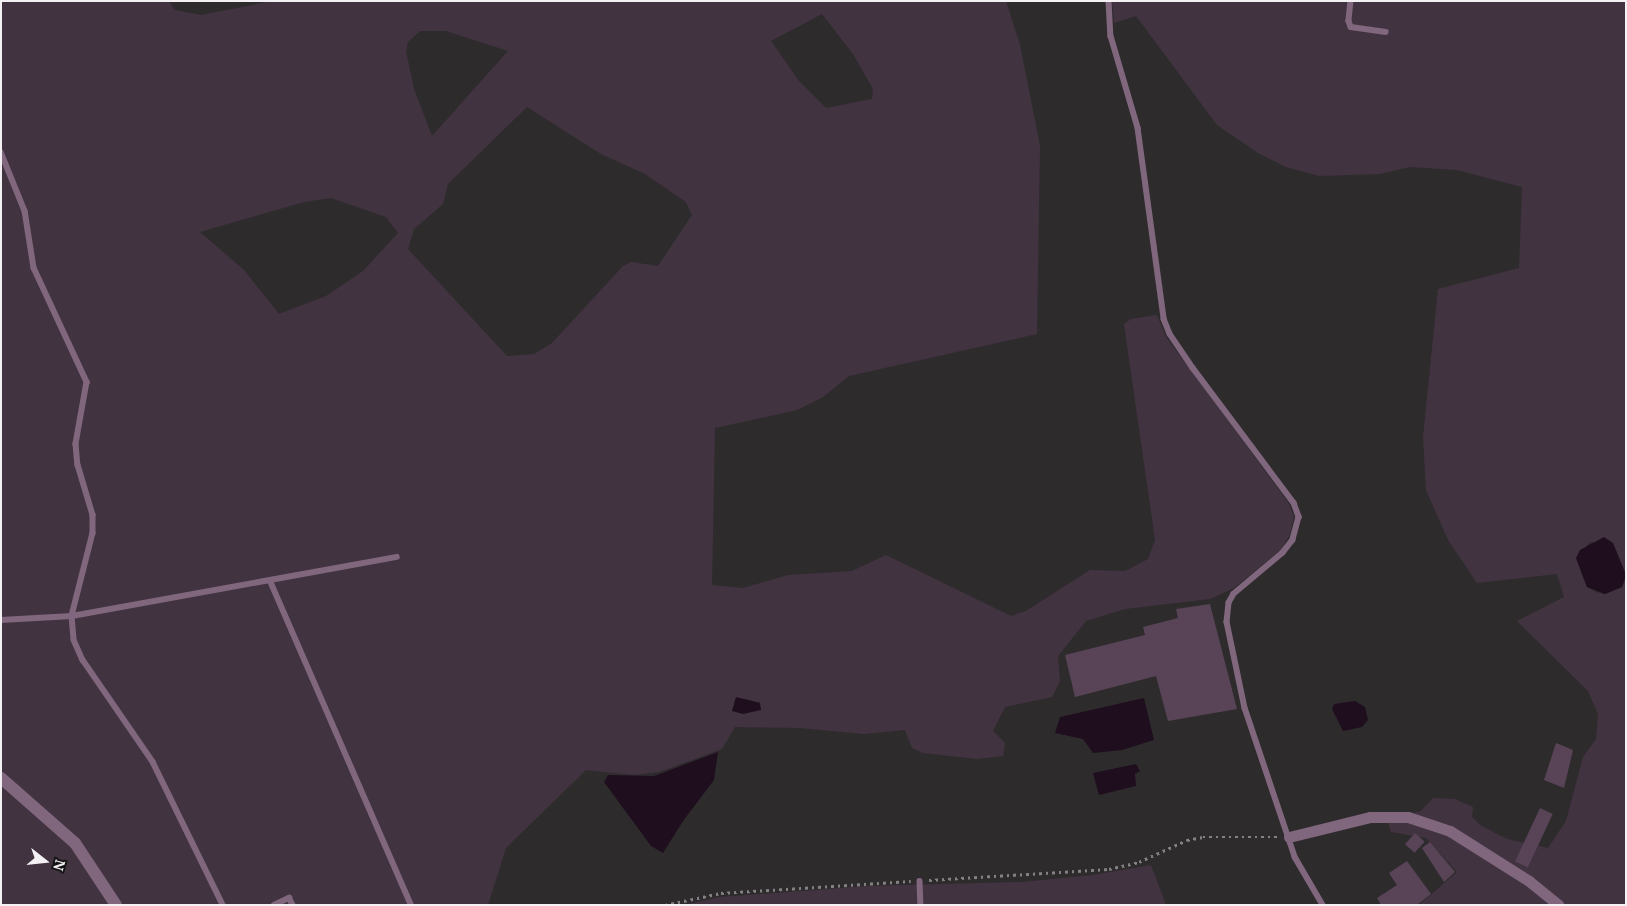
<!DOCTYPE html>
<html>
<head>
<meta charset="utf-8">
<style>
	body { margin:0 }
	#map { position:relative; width:1627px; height:906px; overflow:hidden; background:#2e2b2d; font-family:"PT Serif",serif }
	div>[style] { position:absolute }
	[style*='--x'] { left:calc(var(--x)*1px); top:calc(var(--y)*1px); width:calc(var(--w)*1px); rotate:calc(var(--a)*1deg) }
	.green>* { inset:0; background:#423341 }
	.water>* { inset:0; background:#1f0e1e }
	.building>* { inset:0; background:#594457; transform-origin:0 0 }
	.path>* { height:2.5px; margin-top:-1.25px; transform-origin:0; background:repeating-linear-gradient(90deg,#838183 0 2.5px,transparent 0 6.5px) }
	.service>* { height:5.5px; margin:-2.75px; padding:0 2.75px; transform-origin:2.75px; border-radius:2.75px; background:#80677e }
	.minor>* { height:11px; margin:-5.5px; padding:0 5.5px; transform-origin:5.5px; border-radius:5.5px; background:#80677e }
	.tertiary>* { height:12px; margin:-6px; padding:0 6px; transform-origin:6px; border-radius:6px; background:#80677e }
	span { translate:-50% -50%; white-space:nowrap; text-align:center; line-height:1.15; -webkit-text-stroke:5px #151415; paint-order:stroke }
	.frame { position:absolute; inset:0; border:2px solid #f3f1f3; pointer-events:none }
	.north { position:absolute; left:20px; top:836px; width:50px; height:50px; -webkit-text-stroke:4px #151415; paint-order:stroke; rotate:106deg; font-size:14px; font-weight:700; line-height:20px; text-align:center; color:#f3f1f3 }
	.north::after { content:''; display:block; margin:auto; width:18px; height:22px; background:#f3f1f3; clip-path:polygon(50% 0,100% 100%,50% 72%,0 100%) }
</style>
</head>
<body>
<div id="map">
	<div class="green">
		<i style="clip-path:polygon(evenodd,1px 1px,169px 1px,175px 10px,201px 15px,272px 1px,1006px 1px,1020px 45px,1040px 146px,1037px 334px,849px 376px,823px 397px,797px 410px,715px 428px,712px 585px,743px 588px,788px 575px,852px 571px,886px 555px,1011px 616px,1026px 611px,1090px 570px,1125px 571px,1148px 559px,1155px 540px,1124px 324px,1131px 319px,1157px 315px,1166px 337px,1288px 502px,1294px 516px,1290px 534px,1281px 550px,1234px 588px,1210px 599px,1125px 609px,1086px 621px,1058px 656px,1060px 681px,1052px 697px,1005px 707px,993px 731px,1005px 743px,1003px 756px,977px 759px,923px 753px,912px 748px,905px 730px,864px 734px,800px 728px,735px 727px,722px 749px,659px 772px,633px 775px,586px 770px,506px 848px,488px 905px,1px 905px,1px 1px,822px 14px,853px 54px,873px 89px,872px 99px,826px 108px,799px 81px,771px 41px,822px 14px,1px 1px,420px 31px,446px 31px,508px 51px,432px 136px,414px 89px,406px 51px,408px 42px,420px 31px,1px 1px,527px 107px,601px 154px,645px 174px,686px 202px,692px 215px,658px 266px,631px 262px,623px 266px,552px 343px,534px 354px,507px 356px,408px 249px,414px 229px,443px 204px,448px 184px,527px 107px,1px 1px,331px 198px,386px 217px,398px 233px,363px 271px,326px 296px,279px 314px,244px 270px,200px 232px,304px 202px,331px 198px,1px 1px,736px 698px,746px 699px,760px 703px,733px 711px,736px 698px)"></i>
		<i style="clip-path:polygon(1112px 1px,1626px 1px,1626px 575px,1613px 543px,1590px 542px,1576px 558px,1587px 587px,1596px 592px,1605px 594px,1622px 587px,1626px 580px,1626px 905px,1419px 905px,1457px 872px,1426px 838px,1391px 832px,1387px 820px,1421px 811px,1433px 798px,1455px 799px,1473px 807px,1472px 817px,1480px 825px,1507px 839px,1548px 848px,1566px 821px,1583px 757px,1596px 739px,1598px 714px,1588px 691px,1517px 621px,1564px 597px,1557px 574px,1477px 583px,1448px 540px,1426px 490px,1423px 437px,1438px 289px,1519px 268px,1522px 187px,1457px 170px,1410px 167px,1380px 174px,1319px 176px,1286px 167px,1258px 153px,1217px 125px,1136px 16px,1114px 23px)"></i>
		<i style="clip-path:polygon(1151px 865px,1166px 905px,684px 905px,720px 897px,868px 886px,1022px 882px,1093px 875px)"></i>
	</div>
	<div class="water">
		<i style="clip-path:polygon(1604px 537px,1613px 543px,1626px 575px,1622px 587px,1605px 594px,1587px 587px,1576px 558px,1580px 550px)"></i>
		<i style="clip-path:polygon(736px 697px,760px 703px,761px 710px,743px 714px,732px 711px)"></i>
		<i style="clip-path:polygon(1144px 698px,1154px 740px,1122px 750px,1093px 753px,1083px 739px,1055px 733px,1060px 717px)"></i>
		<i style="clip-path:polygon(1355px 701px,1365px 707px,1368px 720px,1362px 727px,1343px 731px,1332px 709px,1334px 704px)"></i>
		<i style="clip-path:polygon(718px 752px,714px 780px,683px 821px,663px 853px,651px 846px,604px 782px,608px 775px,654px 776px)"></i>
		<i style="clip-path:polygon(1136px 764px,1140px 771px,1135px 774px,1136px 786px,1099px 795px,1093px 773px)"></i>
	</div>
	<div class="building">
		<i style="clip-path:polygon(1210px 604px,1237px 709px,1168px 721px,1156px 676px,1075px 697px,1065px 655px,1145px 635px,1143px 627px,1178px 618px,1176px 609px)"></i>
		<i style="clip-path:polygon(1556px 743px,1573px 750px,1564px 788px,1544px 780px)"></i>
		<i style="left:1540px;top:808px;width:14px;height:59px;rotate:25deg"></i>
		<i style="left:1415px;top:833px;width:13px;height:15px;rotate:42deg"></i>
		<i style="clip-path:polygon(1430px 842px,1455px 872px,1444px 882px,1422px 848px)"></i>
		<i style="clip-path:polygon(1407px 861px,1431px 894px,1417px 905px,1381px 905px,1377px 898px,1397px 885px,1389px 873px)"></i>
	</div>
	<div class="path">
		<i style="--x:929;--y:880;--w:180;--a:-3.5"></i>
		<i style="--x:1109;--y:869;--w:31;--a:-13"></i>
		<i style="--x:1139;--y:862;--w:53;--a:-24.6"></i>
		<i style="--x:1187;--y:840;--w:16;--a:-11"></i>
		<i style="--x:1203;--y:837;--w:74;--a:0"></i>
		<i style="--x:665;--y:905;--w:57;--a:-12.1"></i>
		<i style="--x:721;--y:893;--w:190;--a:-3.6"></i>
	</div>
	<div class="service">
		<i style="--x:1109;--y:1;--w:35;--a:87"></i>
		<i style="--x:1111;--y:36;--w:96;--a:73.6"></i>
		<i style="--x:1138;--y:128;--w:193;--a:82.2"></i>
		<i style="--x:1164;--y:319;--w:16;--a:68"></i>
		<i style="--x:1170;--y:334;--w:41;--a:55.9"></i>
		<i style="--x:1193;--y:368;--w:169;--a:53.2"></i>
		<i style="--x:1294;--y:503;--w:15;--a:70"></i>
		<i style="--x:1299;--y:517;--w:24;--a:105"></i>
		<i style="--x:1293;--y:540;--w:16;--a:128"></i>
		<i style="--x:1283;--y:553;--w:64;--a:140.1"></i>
		<i style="--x:1234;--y:594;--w:10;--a:119"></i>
		<i style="--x:1229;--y:603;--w:19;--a:96"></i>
		<i style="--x:1227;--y:622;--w:88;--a:78.2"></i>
		<i style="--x:1245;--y:708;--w:157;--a:71.4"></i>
		<i style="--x:1295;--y:857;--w:56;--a:59.7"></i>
		<i style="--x:1351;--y:1;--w:20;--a:96"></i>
		<i style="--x:1349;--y:21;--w:6;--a:72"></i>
		<i style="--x:1351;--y:27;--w:35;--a:8"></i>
		<i style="--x:1;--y:152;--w:64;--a:67.9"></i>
		<i style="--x:25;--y:211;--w:58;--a:81"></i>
		<i style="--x:34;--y:268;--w:126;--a:65.1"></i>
		<i style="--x:87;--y:382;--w:63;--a:100.1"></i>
		<i style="--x:76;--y:444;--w:21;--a:85"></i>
		<i style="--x:78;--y:465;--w:52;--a:73.3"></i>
		<i style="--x:93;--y:515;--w:18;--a:90"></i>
		<i style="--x:93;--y:533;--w:86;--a:104.2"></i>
		<i style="--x:72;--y:616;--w:24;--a:85"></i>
		<i style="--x:74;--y:640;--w:22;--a:66"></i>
		<i style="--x:83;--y:660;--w:124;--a:55.5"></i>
		<i style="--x:153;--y:762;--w:159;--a:63.9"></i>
		<i style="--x:270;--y:580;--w:354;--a:66.5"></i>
		<i style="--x:1;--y:620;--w:71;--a:-3.2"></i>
		<i style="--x:72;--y:616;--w:330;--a:-10.3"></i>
		<i style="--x:920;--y:881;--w:24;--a:88"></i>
		<i style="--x:274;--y:905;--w:17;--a:-25"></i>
		<i style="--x:289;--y:898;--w:8;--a:60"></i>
	</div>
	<div class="minor">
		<i style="--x:1289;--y:837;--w:83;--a:-13.9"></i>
		<i style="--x:1370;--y:817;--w:38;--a:0"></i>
		<i style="--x:1408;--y:817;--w:44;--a:18.4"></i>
		<i style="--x:1450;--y:831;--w:93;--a:32.3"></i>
		<i style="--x:1529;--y:881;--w:38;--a:39"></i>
	</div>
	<div class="tertiary">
		<i style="--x:1;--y:778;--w:98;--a:41.3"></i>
		<i style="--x:75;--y:843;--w:74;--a:56.5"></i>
	</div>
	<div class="frame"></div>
	<div class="north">N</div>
</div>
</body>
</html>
